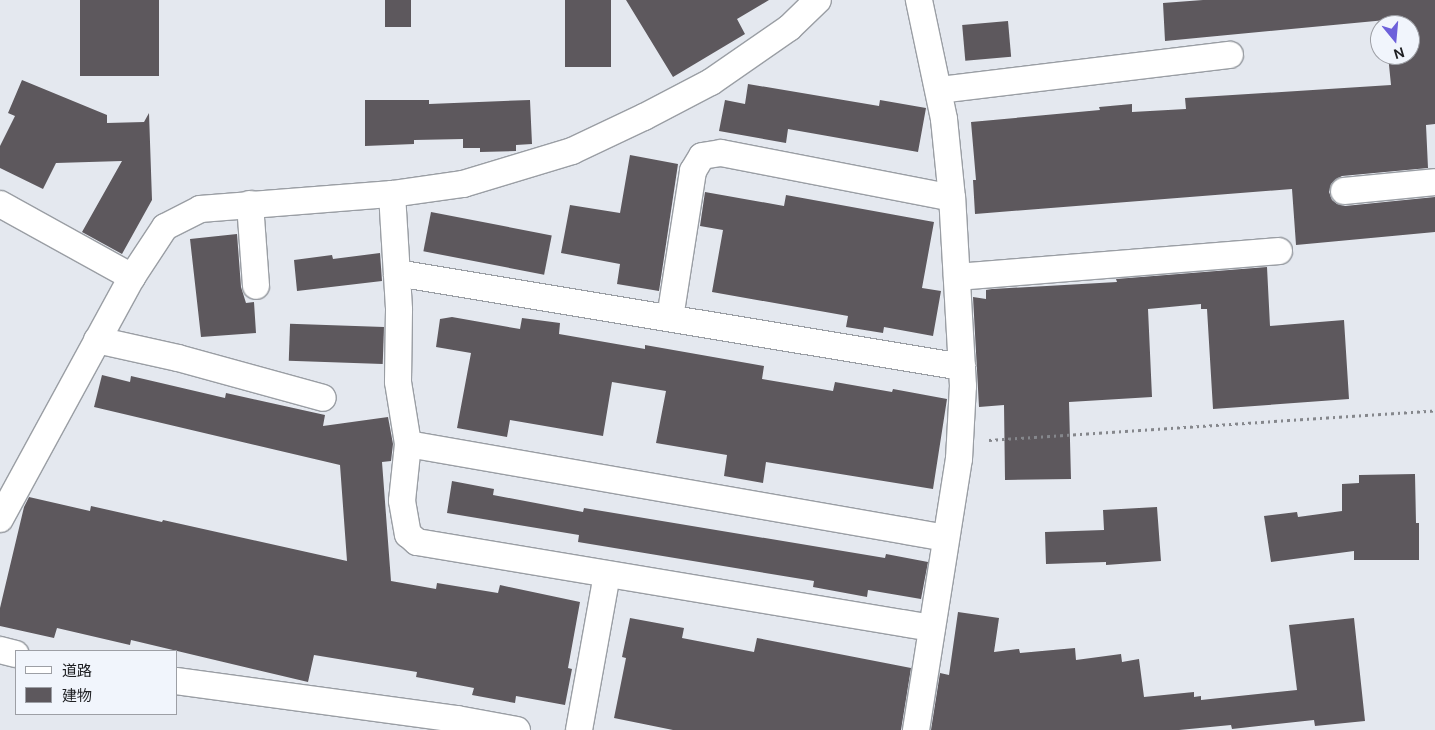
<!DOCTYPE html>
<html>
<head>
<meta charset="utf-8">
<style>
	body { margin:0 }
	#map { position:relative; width:1435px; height:730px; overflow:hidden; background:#e4e8ef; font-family:"DM Sans","Noto Sans JP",sans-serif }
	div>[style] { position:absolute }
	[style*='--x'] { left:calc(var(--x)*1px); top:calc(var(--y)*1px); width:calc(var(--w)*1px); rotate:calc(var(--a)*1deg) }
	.building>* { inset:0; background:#5d585d; transform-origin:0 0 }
	.path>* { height:3px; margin-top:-1.5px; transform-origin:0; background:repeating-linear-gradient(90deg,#85878c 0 2.5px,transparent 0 6.5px) }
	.roads { filter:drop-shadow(1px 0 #9a9ea4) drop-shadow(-1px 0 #9a9ea4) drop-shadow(0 1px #9a9ea4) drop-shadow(0 -1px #9a9ea4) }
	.street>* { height:26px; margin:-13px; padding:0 13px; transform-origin:13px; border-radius:13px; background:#fff }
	span { translate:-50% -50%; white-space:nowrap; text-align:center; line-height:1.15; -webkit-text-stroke:5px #f1f5fc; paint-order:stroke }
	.legend { position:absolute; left:15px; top:650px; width:162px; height:65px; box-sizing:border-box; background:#f1f5fc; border:1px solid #9d9fa5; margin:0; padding:6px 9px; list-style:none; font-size:15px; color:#1e1f22 }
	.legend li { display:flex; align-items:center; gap:10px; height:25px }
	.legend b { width:25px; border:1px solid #9d9fa5 }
	.north { position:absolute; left:1370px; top:15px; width:50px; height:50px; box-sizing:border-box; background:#f1f5fc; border:1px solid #9d9fa5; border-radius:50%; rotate:163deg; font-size:14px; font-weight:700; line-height:20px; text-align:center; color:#1e1f22 }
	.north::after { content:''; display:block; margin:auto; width:18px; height:22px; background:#6d60da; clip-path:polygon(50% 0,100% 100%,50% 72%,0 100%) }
</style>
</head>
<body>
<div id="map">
	<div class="building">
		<i style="left:80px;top:0;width:79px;height:76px"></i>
		<i style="left:385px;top:0;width:26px;height:27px"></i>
		<i style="left:565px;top:0;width:46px;height:67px"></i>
		<i style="clip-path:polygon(626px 0,769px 0,737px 19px,745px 34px,673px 77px)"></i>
		<i style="clip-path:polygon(1203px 0,1435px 0,1435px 124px,1426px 125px,1428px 168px,1342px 176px,1336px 179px,1331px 184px,1329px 192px,1332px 200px,1337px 204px,1345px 206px,1435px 197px,1435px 232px,1296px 245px,1292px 189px,975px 214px,973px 180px,976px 180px,971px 122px,1100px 110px,1099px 107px,1132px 104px,1132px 112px,1186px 109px,1185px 98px,1391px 85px,1388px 55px,1410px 55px,1410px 25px,1386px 25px,1386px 20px,1165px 41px,1163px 3px)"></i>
		<i style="left:1008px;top:21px;width:36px;height:46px;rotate:85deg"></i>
		<i style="clip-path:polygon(22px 80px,107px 115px,107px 123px,144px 122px,149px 113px,152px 200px,122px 254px,82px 232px,122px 161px,56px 163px,43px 189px,0 168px,0 146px,15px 116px,8px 113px)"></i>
		<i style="clip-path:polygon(748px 84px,879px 106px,880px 100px,926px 108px,918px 152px,788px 129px,786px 143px,719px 131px,725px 100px,745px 104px)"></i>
		<i style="clip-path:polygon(365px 100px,429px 100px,429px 104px,530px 100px,532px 144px,516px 145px,516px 151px,480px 152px,480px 148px,463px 148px,463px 139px,414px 140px,414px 144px,365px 146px)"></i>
		<i style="clip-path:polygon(630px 155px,678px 164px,659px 291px,617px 284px,620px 264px,561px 253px,570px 205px,620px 213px)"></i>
		<i style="clip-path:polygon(705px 192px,784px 206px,786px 195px,934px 222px,922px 288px,941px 291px,933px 336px,884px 327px,883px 333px,846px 327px,848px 316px,712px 292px,723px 230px,700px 226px)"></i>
		<i style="left:431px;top:212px;width:123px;height:40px;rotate:11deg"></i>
		<i style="clip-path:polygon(237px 234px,241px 287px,246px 303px,254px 302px,256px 333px,201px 337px,190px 239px)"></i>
		<i style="clip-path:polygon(380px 253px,382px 281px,297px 291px,294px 260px,332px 255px,333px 259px)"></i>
		<i style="clip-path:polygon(1267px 267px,1270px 326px,1344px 320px,1349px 399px,1213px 409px,1207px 309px,1201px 309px,1201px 304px,1148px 309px,1152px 397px,1069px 402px,1071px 479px,1005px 480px,1004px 405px,979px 407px,973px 297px,986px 299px,986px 290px,992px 289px,1117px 282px,1116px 279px)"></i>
		<i style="clip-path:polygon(452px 317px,520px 329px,522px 318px,560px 323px,559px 334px,645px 349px,645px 345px,764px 366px,762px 379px,833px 391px,835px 382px,892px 392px,893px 389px,947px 399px,933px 489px,766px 462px,763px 483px,724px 476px,727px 455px,656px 443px,666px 391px,612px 382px,603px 436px,510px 420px,507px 437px,457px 428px,471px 353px,436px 347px,440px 319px)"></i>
		<i style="left:384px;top:327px;width:37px;height:94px;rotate:92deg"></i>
		<i style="clip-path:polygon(102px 375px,130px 382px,131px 376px,225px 398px,226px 393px,325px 415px,323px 426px,388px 417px,393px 444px,391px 461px,382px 462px,391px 581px,436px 589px,437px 583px,498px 593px,500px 585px,580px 602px,568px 668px,572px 669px,565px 705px,516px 696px,515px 703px,472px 695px,474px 688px,416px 677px,417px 672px,314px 655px,308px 682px,131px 640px,130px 645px,57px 628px,54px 638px,0 626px,0 608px,24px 507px,29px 497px,90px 511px,91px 506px,162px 522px,163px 520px,347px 561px,340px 465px,94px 407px)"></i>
		<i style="clip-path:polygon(1415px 474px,1416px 523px,1419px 523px,1419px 560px,1354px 560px,1354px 551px,1271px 562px,1264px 516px,1297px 512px,1298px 517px,1342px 511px,1342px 484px,1359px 483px,1359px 475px)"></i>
		<i style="clip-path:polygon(452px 481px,494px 489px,493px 495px,583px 512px,584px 508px,885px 558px,886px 554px,928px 562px,921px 599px,868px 590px,867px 597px,813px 587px,814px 581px,578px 542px,579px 535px,447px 513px)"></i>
		<i style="clip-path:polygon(1157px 507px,1161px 561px,1106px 565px,1106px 562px,1046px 564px,1045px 532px,1104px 530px,1103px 510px)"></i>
		<i style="clip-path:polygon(958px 612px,999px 618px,994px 652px,1019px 649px,1020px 653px,1075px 648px,1076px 660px,1121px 654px,1122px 662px,1139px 659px,1144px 697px,1194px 692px,1194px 697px,1201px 696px,1201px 700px,1297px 690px,1289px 625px,1354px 618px,1365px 721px,1315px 726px,1314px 720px,1232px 729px,1231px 725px,1179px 730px,931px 730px,940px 673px,949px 675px)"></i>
		<i style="clip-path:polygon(630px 618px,684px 628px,682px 638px,754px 652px,757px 638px,911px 668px,901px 730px,673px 730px,614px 718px,626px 658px,622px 657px)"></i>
	</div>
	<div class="path">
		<i style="--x:989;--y:440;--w:447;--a:-3.8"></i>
	</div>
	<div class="roads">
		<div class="street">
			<i style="--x:939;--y:90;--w:293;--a:-6.9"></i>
			<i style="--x:1344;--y:191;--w:91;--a:-5.6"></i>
			<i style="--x:392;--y:194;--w:116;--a:86.5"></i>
			<i style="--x:399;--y:310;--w:72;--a:90.8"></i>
			<i style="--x:398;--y:382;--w:63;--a:80.8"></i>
			<i style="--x:408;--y:444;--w:57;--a:96"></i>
			<i style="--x:402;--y:501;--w:34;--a:80"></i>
			<i style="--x:408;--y:534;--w:12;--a:42"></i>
			<i style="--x:417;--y:542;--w:522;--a:9.48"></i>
			<i style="--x:0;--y:204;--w:151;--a:28.9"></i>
			<i style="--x:250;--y:204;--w:82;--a:85.8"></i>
			<i style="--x:397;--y:273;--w:573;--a:9.45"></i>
			<i style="--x:957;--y:277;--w:323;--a:-4.6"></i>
			<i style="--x:670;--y:318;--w:149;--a:-81.1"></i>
			<i style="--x:693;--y:171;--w:17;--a:-59"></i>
			<i style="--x:702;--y:156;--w:19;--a:-9"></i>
			<i style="--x:721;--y:153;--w:235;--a:11"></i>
			<i style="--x:97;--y:340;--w:83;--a:12.5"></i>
			<i style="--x:178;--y:358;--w:150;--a:15.4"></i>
			<i style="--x:408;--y:444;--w:546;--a:9.91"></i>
			<i style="--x:0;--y:519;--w:276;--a:-61.4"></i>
			<i style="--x:132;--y:277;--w:60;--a:-56.6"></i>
			<i style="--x:165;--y:227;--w:39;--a:-27"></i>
			<i style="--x:200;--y:209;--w:193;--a:-4.5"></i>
			<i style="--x:392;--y:194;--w:72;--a:-8"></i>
			<i style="--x:463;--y:184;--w:114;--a:-16.8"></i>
			<i style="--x:572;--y:151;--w:80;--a:-25.3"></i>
			<i style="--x:644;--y:117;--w:76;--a:-27.6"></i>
			<i style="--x:711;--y:82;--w:95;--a:-34.7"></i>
			<i style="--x:789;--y:28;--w:40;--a:-44"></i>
			<i style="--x:0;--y:650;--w:16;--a:14"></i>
			<i style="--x:176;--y:681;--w:284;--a:7.7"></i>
			<i style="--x:457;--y:719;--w:61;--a:10.4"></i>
			<i style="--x:579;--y:730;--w:158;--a:-79.8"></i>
			<i style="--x:916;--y:730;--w:274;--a:-81"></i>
			<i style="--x:959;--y:459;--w:73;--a:-86.9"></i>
			<i style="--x:963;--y:386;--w:188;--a:-93.3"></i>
			<i style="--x:952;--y:198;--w:79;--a:-95.8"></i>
			<i style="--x:944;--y:119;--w:122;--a:-101.9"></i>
		</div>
	</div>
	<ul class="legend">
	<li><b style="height:6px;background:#fff"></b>道路</li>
	<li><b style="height:14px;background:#5d585d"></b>建物</li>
	</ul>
	<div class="north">N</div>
</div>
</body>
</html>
